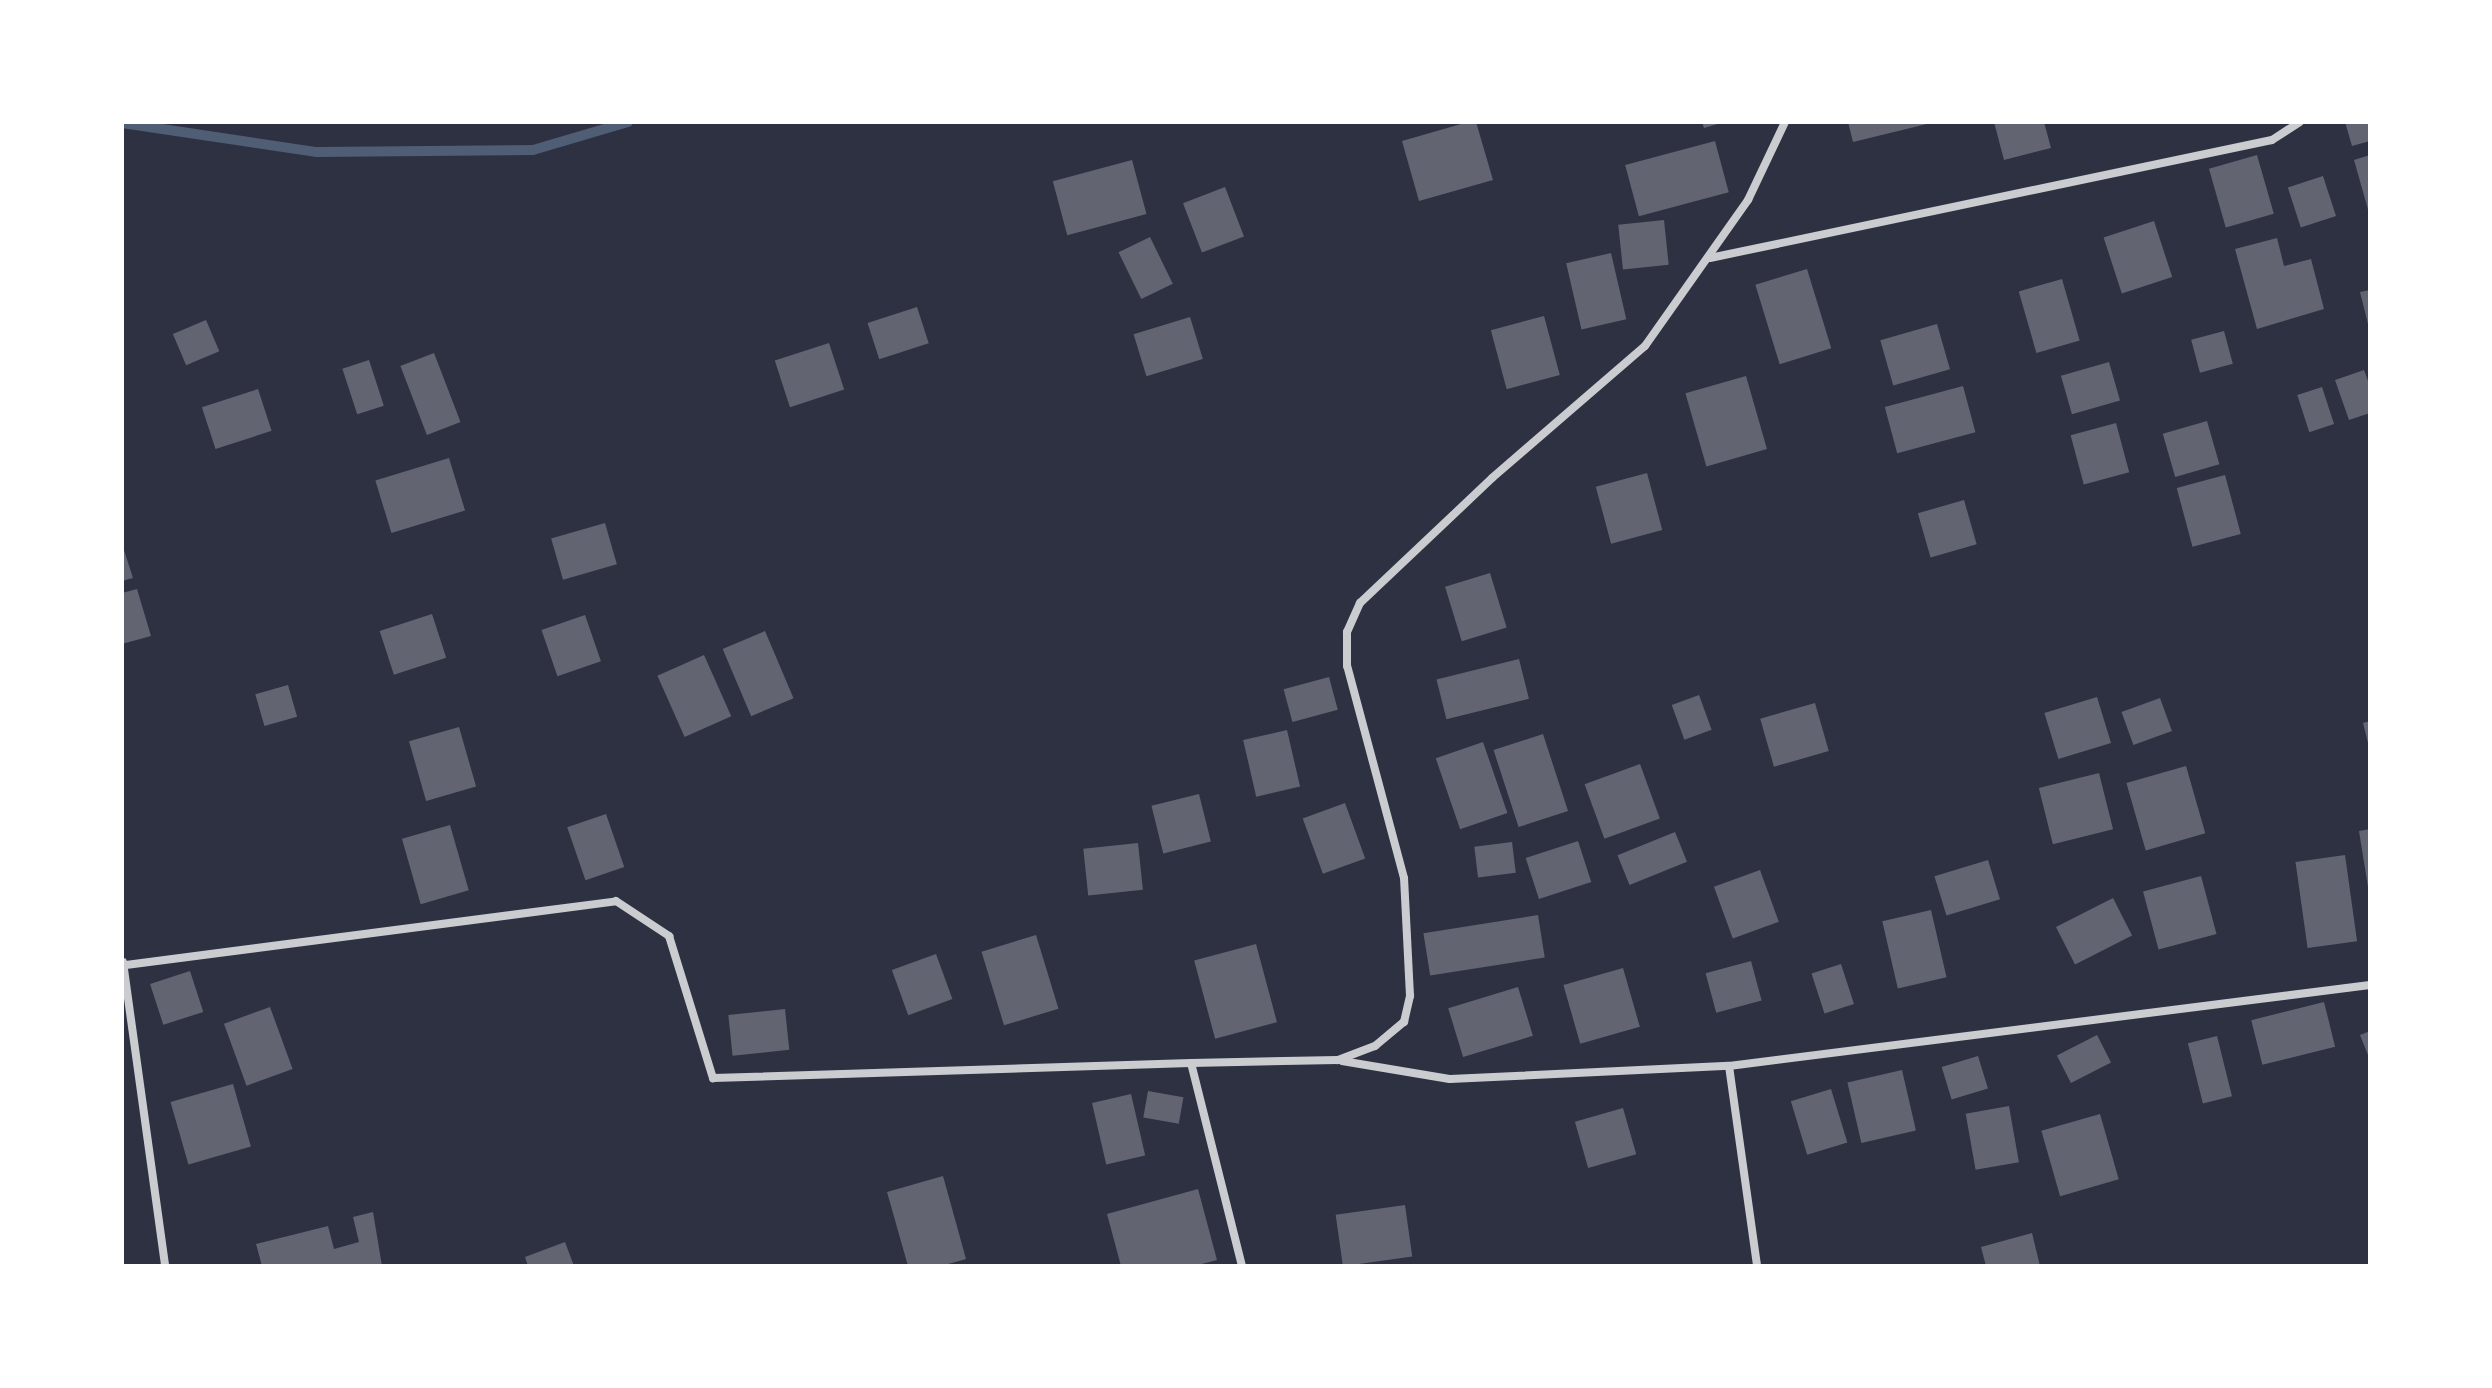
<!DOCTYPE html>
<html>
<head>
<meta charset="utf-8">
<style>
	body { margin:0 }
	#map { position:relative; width:2492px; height:1388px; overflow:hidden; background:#2d3142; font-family:"Alegreya Sans",sans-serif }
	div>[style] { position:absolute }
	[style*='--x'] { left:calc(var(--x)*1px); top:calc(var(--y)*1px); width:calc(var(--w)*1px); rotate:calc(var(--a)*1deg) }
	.stream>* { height:10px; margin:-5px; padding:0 5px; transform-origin:5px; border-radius:5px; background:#4f5d75 }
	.building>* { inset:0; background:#626471; transform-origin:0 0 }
	.minor>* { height:8px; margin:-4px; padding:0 4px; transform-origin:4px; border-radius:4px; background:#caccd0 }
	span { translate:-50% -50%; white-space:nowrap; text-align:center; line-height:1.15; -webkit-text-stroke:6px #fff; paint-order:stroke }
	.frame { position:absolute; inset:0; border:124px solid #fff; pointer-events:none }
</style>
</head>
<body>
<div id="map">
	<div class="stream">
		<i style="--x:122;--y:123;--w:197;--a:8.5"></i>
		<i style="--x:317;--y:152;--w:216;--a:-0.5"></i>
		<i style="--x:533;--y:150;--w:99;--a:-16.4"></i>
	</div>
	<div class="building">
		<i style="clip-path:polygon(1468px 122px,1476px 122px,1493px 180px,1419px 201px,1402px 141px)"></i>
		<i style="clip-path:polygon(1702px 122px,1721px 122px,1721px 123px,1704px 128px)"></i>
		<i style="clip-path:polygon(1848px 122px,1930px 122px,1931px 123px,1853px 142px)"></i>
		<i style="clip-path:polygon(1994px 122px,2044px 122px,2051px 148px,2004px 160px)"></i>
		<i style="clip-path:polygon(2345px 122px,2370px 122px,2370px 141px,2352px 146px)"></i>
		<i style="left:1715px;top:141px;width:53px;height:93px;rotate:75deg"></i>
		<i style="left:2257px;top:155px;width:61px;height:50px;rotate:74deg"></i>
		<i style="clip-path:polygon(2370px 155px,2370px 213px,2369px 213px,2354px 160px)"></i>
		<i style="left:1132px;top:160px;width:56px;height:82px;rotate:75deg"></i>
		<i style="left:2323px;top:176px;width:42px;height:37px;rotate:72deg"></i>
		<i style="left:1225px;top:187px;width:53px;height:45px;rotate:69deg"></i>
		<i style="left:1664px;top:220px;width:45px;height:46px;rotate:84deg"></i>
		<i style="left:2154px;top:221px;width:59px;height:53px;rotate:72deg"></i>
		<i style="left:1150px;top:237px;width:52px;height:35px;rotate:64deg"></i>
		<i style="clip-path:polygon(2277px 238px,2284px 266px,2311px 259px,2324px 309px,2257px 329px,2235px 249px)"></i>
		<i style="left:1611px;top:253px;width:68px;height:46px;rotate:77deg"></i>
		<i style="left:1807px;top:269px;width:83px;height:54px;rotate:73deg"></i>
		<i style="left:2062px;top:279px;width:64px;height:45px;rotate:74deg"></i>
		<i style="clip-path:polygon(2370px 290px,2370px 328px,2369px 328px,2360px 292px)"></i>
		<i style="left:917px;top:307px;width:38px;height:52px;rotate:72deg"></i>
		<i style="left:1544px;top:316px;width:61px;height:55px;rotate:75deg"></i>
		<i style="left:1190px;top:317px;width:44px;height:59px;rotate:73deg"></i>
		<i style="left:206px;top:320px;width:34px;height:36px;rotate:67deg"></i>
		<i style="left:1937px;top:324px;width:47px;height:59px;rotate:74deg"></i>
		<i style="left:2224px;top:331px;width:34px;height:34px;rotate:75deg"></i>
		<i style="left:829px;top:343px;width:49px;height:57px;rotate:72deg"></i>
		<i style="left:434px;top:353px;width:74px;height:36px;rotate:69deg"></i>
		<i style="left:369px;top:360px;width:48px;height:28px;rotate:72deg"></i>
		<i style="left:2109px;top:362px;width:40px;height:50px;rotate:74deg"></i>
		<i style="clip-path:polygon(2364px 370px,2370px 386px,2370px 413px,2349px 420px,2335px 380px)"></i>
		<i style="left:1746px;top:376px;width:76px;height:63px;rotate:74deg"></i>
		<i style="left:1963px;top:386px;width:48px;height:81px;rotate:75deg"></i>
		<i style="left:2322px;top:387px;width:39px;height:26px;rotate:72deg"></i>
		<i style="left:258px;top:389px;width:44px;height:59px;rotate:72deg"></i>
		<i style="left:2207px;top:421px;width:45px;height:46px;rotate:74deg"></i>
		<i style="left:2116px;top:423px;width:51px;height:47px;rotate:75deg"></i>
		<i style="left:449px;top:458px;width:55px;height:77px;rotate:73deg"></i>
		<i style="left:1647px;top:473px;width:59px;height:53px;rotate:75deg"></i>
		<i style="left:2225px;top:475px;width:61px;height:50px;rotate:75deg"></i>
		<i style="left:1964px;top:500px;width:46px;height:48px;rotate:74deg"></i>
		<i style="left:605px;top:523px;width:43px;height:56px;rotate:74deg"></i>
		<i style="clip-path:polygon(122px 544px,133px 578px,122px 581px)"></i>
		<i style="left:1490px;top:573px;width:57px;height:47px;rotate:73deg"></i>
		<i style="clip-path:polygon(137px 589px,151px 636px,122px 644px,122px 593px)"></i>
		<i style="left:432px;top:614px;width:46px;height:55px;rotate:72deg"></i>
		<i style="left:585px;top:615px;width:49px;height:46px;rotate:71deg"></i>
		<i style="left:765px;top:631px;width:73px;height:46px;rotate:67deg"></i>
		<i style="left:704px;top:655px;width:67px;height:51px;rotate:66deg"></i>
		<i style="left:1519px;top:659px;width:41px;height:85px;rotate:76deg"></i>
		<i style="left:1329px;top:677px;width:34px;height:47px;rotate:75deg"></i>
		<i style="left:288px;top:685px;width:33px;height:34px;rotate:74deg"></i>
		<i style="left:1699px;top:695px;width:37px;height:29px;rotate:70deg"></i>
		<i style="left:2097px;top:697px;width:48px;height:55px;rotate:73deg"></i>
		<i style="left:2160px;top:698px;width:35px;height:41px;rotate:70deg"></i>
		<i style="left:1815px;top:703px;width:50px;height:57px;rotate:74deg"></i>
		<i style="clip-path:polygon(2370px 721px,2370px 747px,2369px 747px,2363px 723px)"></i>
		<i style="left:459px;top:727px;width:62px;height:52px;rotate:74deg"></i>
		<i style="left:1287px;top:730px;width:58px;height:45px;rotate:77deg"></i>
		<i style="left:1543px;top:734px;width:81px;height:52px;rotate:72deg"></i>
		<i style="left:1483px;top:742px;width:75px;height:50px;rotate:71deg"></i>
		<i style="left:1640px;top:764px;width:58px;height:59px;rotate:70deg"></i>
		<i style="left:2186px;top:766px;width:70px;height:62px;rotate:74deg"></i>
		<i style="left:2099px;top:773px;width:58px;height:62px;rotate:76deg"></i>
		<i style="left:1199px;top:794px;width:49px;height:49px;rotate:76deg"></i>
		<i style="left:1345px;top:803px;width:59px;height:45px;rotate:70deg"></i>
		<i style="left:606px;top:814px;width:56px;height:41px;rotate:71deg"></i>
		<i style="left:450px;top:825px;width:68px;height:50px;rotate:74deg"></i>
		<i style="clip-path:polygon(2370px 829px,2370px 887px,2368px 887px,2359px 831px)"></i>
		<i style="left:1675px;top:832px;width:32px;height:62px;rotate:68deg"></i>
		<i style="left:1578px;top:841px;width:43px;height:55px;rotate:72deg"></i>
		<i style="left:1512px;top:842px;width:31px;height:38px;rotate:83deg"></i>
		<i style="left:1138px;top:843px;width:47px;height:55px;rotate:84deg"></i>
		<i style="left:2345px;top:855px;width:87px;height:50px;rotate:82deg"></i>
		<i style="left:1988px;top:860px;width:41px;height:56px;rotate:73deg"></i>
		<i style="left:1760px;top:870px;width:55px;height:49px;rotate:70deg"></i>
		<i style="left:2201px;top:876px;width:60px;height:60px;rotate:75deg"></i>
		<i style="left:2113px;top:898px;width:42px;height:64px;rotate:63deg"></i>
		<i style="left:1931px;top:910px;width:69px;height:50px;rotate:77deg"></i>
		<i style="left:1538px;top:915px;width:43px;height:116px;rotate:81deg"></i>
		<i style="left:1036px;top:935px;width:77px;height:57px;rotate:73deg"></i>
		<i style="left:1256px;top:944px;width:81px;height:64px;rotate:75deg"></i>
		<i style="left:936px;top:954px;width:48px;height:47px;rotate:70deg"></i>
		<i style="left:1751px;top:961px;width:41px;height:47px;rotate:75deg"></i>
		<i style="left:1841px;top:964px;width:42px;height:31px;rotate:72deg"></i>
		<i style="left:1623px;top:968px;width:61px;height:62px;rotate:74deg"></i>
		<i style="left:190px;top:971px;width:43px;height:42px;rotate:72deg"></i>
		<i style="left:1518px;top:987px;width:51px;height:73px;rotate:73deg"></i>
		<i style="left:2324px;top:1002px;width:46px;height:75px;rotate:76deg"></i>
		<i style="left:270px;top:1007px;width:66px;height:49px;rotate:70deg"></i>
		<i style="left:785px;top:1009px;width:41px;height:57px;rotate:84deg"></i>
		<i style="clip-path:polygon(2370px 1031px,2370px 1060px,2360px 1035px)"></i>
		<i style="left:2097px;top:1035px;width:31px;height:45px;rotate:63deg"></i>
		<i style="left:2217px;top:1036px;width:62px;height:30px;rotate:76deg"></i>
		<i style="left:1978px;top:1056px;width:34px;height:38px;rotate:73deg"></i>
		<i style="left:1902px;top:1070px;width:62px;height:56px;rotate:77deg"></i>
		<i style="left:233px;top:1084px;width:65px;height:65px;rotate:74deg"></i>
		<i style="left:1831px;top:1089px;width:56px;height:42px;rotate:73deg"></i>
		<i style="left:1148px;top:1091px;width:36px;height:27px;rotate:10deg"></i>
		<i style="left:1131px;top:1094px;width:63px;height:40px;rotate:77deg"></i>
		<i style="left:2009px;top:1106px;width:57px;height:44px;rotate:80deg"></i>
		<i style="left:1623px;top:1108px;width:48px;height:50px;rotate:74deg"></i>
		<i style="left:2100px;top:1114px;width:68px;height:61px;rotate:74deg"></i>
		<i style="clip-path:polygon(943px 1176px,966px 1259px,941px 1266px,908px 1266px,887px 1192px)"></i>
		<i style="clip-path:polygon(1198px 1189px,1217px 1260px,1194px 1266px,1121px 1266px,1107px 1214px)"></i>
		<i style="left:1405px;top:1205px;width:52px;height:70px;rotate:82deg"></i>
		<i style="clip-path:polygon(373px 1212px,382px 1266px,262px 1266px,256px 1244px,328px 1226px,334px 1249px,359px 1242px,353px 1217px)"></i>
		<i style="clip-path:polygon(2032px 1233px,2040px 1266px,1986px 1266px,1981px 1247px)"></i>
		<i style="clip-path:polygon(565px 1242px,574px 1266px,528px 1266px,525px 1257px)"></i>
	</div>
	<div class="minor">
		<i style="--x:1710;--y:258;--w:574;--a:-11.86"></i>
		<i style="--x:2272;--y:140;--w:33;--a:-33"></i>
		<i style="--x:123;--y:962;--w:307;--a:82.1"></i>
		<i style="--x:126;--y:965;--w:494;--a:-7.4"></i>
		<i style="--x:616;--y:901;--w:64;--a:33.4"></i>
		<i style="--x:669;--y:936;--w:149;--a:72.8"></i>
		<i style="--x:713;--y:1078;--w:478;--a:-1.8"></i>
		<i style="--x:1342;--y:1061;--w:109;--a:9.5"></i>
		<i style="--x:1450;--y:1079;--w:279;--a:-2.7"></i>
		<i style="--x:1729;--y:1066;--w:646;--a:-7.2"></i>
		<i style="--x:1729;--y:1066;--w:202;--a:82"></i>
		<i style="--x:1242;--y:1266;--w:209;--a:-104.1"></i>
		<i style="--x:1191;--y:1063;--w:147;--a:-1.2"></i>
		<i style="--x:1338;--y:1060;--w:40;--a:-21"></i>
		<i style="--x:1375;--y:1046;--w:38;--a:-40"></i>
		<i style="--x:1404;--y:1022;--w:27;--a:-77"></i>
		<i style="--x:1410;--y:996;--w:118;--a:-92.9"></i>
		<i style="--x:1404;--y:878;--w:220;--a:-105"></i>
		<i style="--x:1347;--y:666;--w:34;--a:-90"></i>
		<i style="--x:1347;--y:632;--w:32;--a:-66"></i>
		<i style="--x:1360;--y:603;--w:182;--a:-43.4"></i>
		<i style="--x:1492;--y:478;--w:202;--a:-40.8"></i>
		<i style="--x:1645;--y:346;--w:179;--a:-54.8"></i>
		<i style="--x:1748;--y:200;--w:86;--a:-64.6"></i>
	</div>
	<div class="frame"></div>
</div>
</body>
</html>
